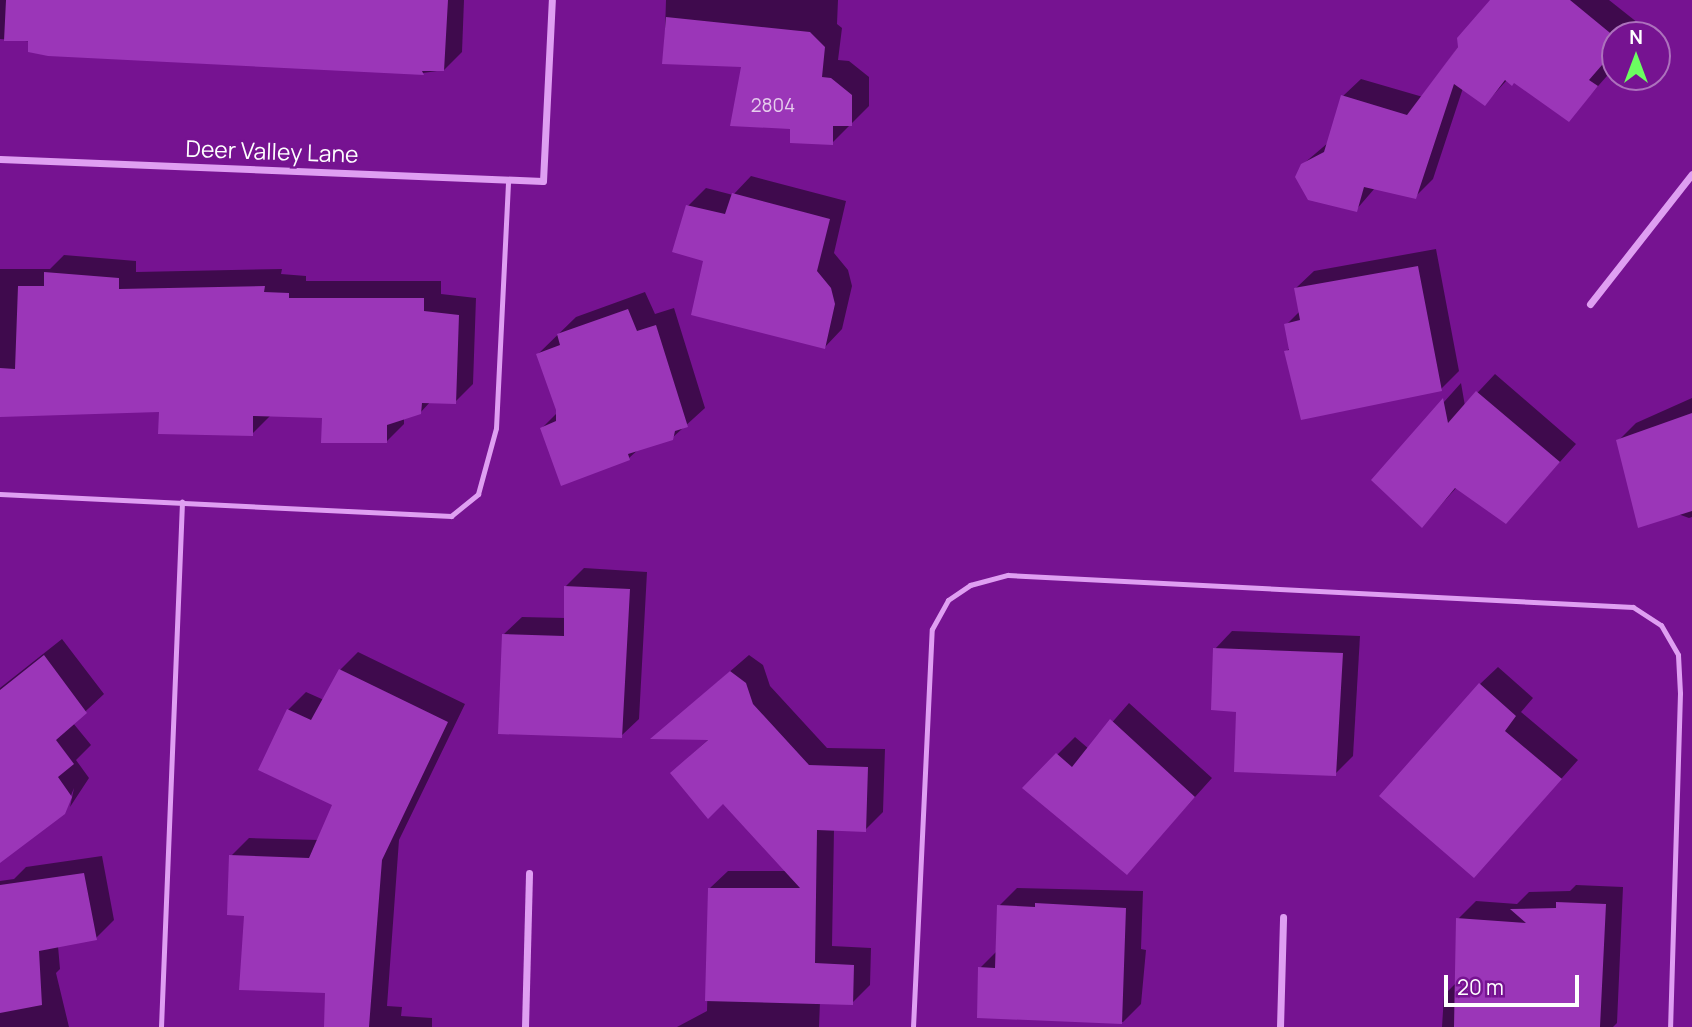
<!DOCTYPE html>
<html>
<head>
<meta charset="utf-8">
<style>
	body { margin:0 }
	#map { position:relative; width:1692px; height:1027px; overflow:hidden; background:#761391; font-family:Manrope,sans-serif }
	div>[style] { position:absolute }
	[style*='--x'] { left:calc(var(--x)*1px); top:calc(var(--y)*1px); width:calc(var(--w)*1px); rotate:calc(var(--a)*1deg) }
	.shadow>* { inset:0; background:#0007 }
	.building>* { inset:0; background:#9b36b8 }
	.lane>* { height:5px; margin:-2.5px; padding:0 2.5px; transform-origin:2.5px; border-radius:2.5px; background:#df9ff2 }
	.street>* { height:7px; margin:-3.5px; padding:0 3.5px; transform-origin:3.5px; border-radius:3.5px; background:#df9ff2 }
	span { translate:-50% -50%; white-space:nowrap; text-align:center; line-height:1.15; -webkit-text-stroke:5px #761391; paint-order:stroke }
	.number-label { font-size:19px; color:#e6cded }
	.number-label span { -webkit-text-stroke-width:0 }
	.street-label { font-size:23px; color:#fff }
	.north { position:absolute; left:1601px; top:21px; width:70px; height:70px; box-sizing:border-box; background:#761391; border:2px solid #ad71bd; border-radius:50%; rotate:0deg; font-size:19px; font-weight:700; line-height:28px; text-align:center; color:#fff }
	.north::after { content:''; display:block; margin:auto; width:24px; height:32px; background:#6bff60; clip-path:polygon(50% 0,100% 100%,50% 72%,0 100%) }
	.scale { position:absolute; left:1444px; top:975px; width:135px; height:32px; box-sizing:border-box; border:4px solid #fff; border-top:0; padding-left:9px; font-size:21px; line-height:24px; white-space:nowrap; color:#fff; -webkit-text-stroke:5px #761391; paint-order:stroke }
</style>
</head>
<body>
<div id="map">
	<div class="shadow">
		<i style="clip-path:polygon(0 0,464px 0,462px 52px,444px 70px,423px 73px,0 39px)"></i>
		<i style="clip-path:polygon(666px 0,838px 0,837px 24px,842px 28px,838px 60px,849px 61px,869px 77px,869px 106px,832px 143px,791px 127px,743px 65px,664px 62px)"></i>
		<i style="clip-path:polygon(1491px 0,1609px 0,1638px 23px,1628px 35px,1615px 35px,1615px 51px,1605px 62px,1614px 68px,1569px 119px,1514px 81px,1507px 80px,1485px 104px,1463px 88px,1433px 179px,1415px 197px,1375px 188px,1356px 210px,1302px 165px,1329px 142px,1343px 96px,1361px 79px,1423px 97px)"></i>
		<i style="clip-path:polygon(751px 176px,846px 201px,834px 253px,848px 270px,852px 286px,842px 329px,825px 347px,705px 260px,688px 206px,706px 188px,733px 195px)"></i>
		<i style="clip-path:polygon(1436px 249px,1459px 371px,1441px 389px,1286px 352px,1290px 348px,1286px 325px,1300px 311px,1296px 288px,1314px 271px)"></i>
		<i style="clip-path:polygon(64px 255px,136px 261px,136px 272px,282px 269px,281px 274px,306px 276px,306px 281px,441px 281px,441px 294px,476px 298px,473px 384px,455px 402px,431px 401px,420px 413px,404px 418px,404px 424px,386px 442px,323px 416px,271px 415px,252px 434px,161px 410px,0 415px,0 269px,50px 269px)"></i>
		<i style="clip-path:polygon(645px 292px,655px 314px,674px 308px,705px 408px,672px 438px,640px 448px,629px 458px,542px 428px,558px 412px,538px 354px,576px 317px)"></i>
		<i style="clip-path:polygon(1495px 374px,1576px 444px,1506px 522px,1457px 487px,1422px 526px,1374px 480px,1461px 383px,1465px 406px)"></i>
		<i style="clip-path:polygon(1692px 398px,1692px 517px,1689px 518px,1678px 514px,1618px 441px,1636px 423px)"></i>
		<i style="clip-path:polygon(584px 568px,647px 572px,639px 719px,621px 736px,504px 634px,522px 617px,566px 618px,566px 586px)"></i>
		<i style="clip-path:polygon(1232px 631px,1360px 636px,1353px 756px,1335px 774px,1237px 710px,1215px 649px)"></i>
		<i style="clip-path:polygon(62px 639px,104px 694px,73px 723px,91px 745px,76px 760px,89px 778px,70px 807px,74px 788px,64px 813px,0 861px,0 688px)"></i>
		<i style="clip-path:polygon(358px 652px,465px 704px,399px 840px,387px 1006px,402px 1007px,401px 1016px,432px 1018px,432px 1027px,326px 1027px,327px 991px,246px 914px,231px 856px,249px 838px,319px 840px,334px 804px,288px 710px,306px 692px,324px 700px,340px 670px)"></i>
		<i style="clip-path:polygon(749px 655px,763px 665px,770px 686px,827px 748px,885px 749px,883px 812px,865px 830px,834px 829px,832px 946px,871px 948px,870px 985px,852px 1003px,820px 1002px,819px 1027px,677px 1027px,707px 1011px,710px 888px,728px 871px,786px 871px,690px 756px,710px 738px,654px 737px)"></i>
		<i style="clip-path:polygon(1498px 667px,1533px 698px,1521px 712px,1578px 760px,1491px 858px,1480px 684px)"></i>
		<i style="clip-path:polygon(1129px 703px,1212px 778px,1127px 873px,1024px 788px,1075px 737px,1089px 749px)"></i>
		<i style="clip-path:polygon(102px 856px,114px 920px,96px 938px,58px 946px,60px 969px,56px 973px,69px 1027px,0 1027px,0 881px,14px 879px,26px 867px)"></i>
		<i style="clip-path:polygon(1576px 885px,1623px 887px,1617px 1023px,1613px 1027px,1442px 1027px,1444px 995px,1456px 983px,1458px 919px,1476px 901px,1517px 904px,1529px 892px,1570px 891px)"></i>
		<i style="clip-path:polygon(1017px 888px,1143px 891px,1141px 949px,1146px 950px,1141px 1004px,1123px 1022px,978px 1017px,980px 968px,997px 951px,999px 906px)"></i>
	</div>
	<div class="building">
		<i style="clip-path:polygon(6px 0,448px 0,444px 71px,422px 71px,424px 75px,48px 56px,28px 52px,28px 41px,4px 41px)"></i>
		<i style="clip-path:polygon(1490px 0,1570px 0,1615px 37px,1615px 50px,1589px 80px,1598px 86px,1569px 122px,1514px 83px,1512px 86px,1505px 80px,1485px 106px,1454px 84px,1416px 199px,1364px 187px,1357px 212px,1308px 200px,1295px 177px,1301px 164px,1324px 152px,1341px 95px,1407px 115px,1458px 47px,1457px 38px)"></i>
		<i style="clip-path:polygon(666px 17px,810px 32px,825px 47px,822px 77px,831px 78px,852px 95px,852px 126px,833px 126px,833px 145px,790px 143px,790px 129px,730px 126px,741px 67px,662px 64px)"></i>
		<i style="clip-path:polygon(732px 193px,830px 219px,817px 271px,831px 288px,835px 304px,825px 349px,691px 315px,703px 261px,672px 252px,686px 205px,725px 214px)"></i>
		<i style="clip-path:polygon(1418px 266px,1442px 391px,1301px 420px,1284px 351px,1289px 350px,1284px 324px,1300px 320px,1294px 288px)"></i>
		<i style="clip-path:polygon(44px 272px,119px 278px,119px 289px,265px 286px,264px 292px,289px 293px,289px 298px,424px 298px,424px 311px,459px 315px,456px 404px,422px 403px,421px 414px,387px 425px,387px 443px,321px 443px,322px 418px,253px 416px,253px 436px,158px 434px,159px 412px,0 417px,0 368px,15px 369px,18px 286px,44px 286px)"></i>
		<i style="clip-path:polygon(628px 309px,637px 331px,656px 325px,688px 427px,675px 431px,673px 440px,628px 454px,630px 460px,561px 486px,540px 428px,556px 421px,556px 410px,536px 354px,560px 345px,557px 334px)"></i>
		<i style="clip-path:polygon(1476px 391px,1560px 462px,1506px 524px,1455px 488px,1422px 528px,1371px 480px,1443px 398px,1448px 423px)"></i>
		<i style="clip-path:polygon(1692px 413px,1692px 511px,1638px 528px,1616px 440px)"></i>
		<i style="clip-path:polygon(564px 586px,630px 589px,622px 738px,498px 734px,502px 634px,564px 636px)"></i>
		<i style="clip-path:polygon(1213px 648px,1343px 653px,1336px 776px,1234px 772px,1236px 712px,1211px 710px)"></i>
		<i style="clip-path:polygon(44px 655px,87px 713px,56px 740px,74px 764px,58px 777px,72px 797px,65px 814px,0 863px,0 690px)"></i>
		<i style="clip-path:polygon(339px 669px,448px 722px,382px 860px,369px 1027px,324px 1027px,325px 993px,239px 990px,244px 916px,227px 915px,229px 855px,309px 858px,332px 805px,258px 770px,287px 709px,311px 720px)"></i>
		<i style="clip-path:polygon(730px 671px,746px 683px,753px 704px,809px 765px,868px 767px,866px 832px,817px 830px,815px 963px,854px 965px,853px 1005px,705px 1001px,708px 888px,800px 888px,723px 804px,708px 819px,670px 773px,708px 740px,650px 739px)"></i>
		<i style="clip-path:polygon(1479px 683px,1516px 716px,1505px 731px,1562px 779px,1474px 878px,1379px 796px)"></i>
		<i style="clip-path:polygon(1110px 719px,1195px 797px,1127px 875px,1022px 788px,1056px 753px,1072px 767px)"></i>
		<i style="clip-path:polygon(84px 873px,97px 940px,39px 951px,42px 1005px,0 1013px,0 885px)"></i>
		<i style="clip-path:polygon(1556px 902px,1606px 904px,1600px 1027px,1454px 1027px,1456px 918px,1526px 923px,1510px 909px,1556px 908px)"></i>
		<i style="clip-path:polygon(1035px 903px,1126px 908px,1122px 1024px,977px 1018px,978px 967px,995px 968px,997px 905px,1035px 907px)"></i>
	</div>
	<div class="lane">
		<i style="--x:0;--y:494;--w:452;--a:2.8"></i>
		<i style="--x:451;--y:516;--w:35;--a:-39"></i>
		<i style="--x:478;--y:494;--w:68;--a:-74.7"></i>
		<i style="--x:496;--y:428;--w:248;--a:-87.2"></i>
		<i style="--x:161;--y:1027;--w:526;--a:-87.71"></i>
		<i style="--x:913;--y:1027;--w:398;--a:-87.3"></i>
		<i style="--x:932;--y:629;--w:33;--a:-61"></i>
		<i style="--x:948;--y:600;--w:27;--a:-34"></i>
		<i style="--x:970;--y:585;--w:39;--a:-15"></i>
		<i style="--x:1008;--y:575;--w:626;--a:2.93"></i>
		<i style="--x:1633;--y:607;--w:33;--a:33"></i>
		<i style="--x:1661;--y:625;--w:34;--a:60"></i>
		<i style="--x:1678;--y:655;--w:38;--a:87"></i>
		<i style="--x:1680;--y:693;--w:334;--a:91.7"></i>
	</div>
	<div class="street">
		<i style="--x:0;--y:159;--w:543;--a:2.32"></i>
		<i style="--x:543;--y:181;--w:181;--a:-87.2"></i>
		<i style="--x:1590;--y:304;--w:165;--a:-51.9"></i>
		<i style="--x:525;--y:1027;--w:154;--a:-88.5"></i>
		<i style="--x:1280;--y:1027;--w:110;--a:-88.4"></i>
	</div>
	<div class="number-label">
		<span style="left:773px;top:106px">2804</span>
	</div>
	<div class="street-label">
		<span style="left:272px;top:151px;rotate:2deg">Deer Valley Lane</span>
	</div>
	<div class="north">N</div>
	<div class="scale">20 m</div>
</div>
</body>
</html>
